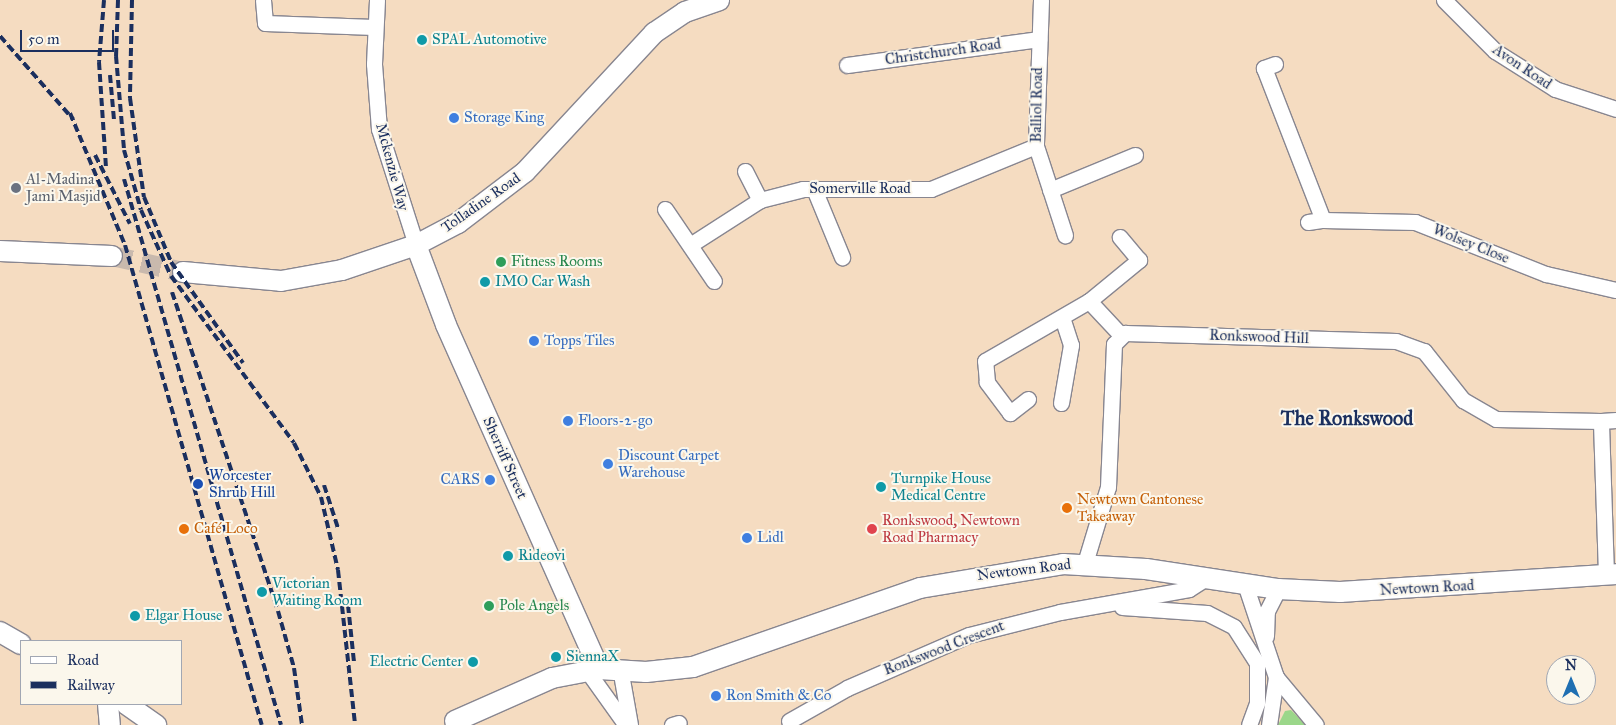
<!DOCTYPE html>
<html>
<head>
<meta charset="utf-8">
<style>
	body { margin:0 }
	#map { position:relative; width:1616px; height:725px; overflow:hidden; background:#f5dcc1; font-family:"IM FELL Great Primer",serif }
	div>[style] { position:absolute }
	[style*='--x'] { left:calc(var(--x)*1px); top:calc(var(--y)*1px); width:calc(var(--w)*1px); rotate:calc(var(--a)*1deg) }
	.green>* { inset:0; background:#9bd78a }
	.secondary-tunnel>* { height:20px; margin-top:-10px; transform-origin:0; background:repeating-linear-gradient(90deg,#c9b9ad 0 20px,transparent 0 30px) }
	.roads { filter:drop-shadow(1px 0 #888690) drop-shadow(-1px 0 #888690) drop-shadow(0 1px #888690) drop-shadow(0 -1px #888690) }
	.street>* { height:15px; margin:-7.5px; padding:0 7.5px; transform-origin:7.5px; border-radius:7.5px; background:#fff }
	.secondary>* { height:20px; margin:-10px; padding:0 10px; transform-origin:10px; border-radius:10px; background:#fff }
	.rail>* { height:4px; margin-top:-2px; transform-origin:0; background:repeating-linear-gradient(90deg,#1b2f5e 0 8px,transparent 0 12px) }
	.dots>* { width:14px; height:14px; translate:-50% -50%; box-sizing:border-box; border:2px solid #fbf7ec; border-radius:50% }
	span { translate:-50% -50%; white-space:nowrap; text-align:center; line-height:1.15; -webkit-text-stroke:4px #fbf7ec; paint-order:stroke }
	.culture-label { font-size:15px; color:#0d838f }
	.left { translate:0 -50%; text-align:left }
	.right { translate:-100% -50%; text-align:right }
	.street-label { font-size:15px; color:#1b2f5e }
	.shop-label { font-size:15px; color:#366cbe }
	.worship-label { font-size:15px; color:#5b616d }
	.leisure-label { font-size:15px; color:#27864d }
	.transit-label { font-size:15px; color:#164399 }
	.food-label { font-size:15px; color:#c56008 }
	.health-label { font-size:15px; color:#be3a42 }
	.district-label { font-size:20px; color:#1b2f5e; font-weight:700 }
	.legend { position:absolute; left:20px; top:640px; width:162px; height:65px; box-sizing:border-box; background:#fbf7ec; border:1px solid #a1a7b3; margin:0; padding:6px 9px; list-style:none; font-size:15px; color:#1b2f5e }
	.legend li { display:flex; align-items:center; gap:10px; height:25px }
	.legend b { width:25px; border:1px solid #a1a7b3 }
	.north { position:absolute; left:1546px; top:655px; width:50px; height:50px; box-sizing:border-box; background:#fbf7ec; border:1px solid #a1a7b3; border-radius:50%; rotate:0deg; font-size:14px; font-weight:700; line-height:20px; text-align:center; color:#1b2f5e }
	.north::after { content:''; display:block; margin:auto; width:18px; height:22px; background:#1f6fb2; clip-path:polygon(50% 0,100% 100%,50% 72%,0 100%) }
	.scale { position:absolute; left:20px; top:30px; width:94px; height:22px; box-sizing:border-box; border:2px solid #1b2f5e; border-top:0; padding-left:6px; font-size:15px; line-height:18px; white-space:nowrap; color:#1b2f5e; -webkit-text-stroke:4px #fbf7ec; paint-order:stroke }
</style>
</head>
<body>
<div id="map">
	<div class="green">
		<i style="clip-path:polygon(1291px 710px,1295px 714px,1305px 725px,1278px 725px,1285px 711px)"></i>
	</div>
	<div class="secondary-tunnel">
		<i style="--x:112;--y:256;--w:73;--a:12.7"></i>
	</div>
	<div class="roads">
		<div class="street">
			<i style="--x:263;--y:0;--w:23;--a:85"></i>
			<i style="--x:265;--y:23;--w:109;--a:2.1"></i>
			<i style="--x:377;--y:0;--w:64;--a:92.7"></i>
			<i style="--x:374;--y:64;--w:65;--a:85.6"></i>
			<i style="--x:379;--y:129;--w:122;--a:72.3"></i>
			<i style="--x:1041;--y:0;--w:146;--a:92"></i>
			<i style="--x:1036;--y:146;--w:94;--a:72"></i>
			<i style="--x:1444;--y:0;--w:72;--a:45"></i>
			<i style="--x:1495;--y:51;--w:71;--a:32.3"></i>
			<i style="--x:1555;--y:89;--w:64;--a:18.2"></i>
			<i style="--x:1275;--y:64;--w:12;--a:160"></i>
			<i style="--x:1264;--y:68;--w:163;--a:68.8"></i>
			<i style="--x:1323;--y:220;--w:92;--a:1.2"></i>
			<i style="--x:1415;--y:222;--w:141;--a:21.7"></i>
			<i style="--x:1546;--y:274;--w:72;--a:12.9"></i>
			<i style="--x:847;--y:65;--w:194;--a:-7.7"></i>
			<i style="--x:745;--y:171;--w:33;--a:63"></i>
			<i style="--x:814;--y:189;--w:74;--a:67.6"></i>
			<i style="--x:1050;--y:190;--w:92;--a:-22.4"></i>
			<i style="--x:665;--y:209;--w:87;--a:55.8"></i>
			<i style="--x:1308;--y:222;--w:15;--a:-8"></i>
			<i style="--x:690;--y:245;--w:83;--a:-32.7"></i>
			<i style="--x:760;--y:200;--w:44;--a:-14.3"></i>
			<i style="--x:803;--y:189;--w:128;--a:0"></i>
			<i style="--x:931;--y:189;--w:113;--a:-22.3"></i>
			<i style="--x:1089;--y:301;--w:45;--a:46.8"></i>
			<i style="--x:1028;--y:399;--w:23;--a:142"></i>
			<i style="--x:1010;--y:413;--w:39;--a:-127"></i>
			<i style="--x:987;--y:382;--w:21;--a:-95"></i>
			<i style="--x:985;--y:361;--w:120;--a:-30"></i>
			<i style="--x:1089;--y:301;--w:65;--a:-39.4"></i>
			<i style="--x:1139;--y:260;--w:30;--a:-130"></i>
			<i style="--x:1061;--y:403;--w:59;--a:-80.2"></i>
			<i style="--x:1071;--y:345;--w:28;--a:-108"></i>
			<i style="--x:1085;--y:563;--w:79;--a:-73.2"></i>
			<i style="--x:1108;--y:487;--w:143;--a:-87.6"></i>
			<i style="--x:1114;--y:344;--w:16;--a:-45"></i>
			<i style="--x:1125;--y:333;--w:271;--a:1.7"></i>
			<i style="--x:1396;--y:341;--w:30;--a:20"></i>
			<i style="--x:1424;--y:351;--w:63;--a:51.5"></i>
			<i style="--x:1463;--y:400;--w:38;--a:30"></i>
			<i style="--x:1496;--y:419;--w:105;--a:1.1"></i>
			<i style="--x:1606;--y:574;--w:153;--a:-91.9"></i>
			<i style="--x:1601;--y:421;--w:15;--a:-4"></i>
			<i style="--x:1245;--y:584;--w:98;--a:71.6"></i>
			<i style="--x:1276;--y:677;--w:62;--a:50.2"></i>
			<i style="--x:1122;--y:607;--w:85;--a:4"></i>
			<i style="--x:1207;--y:613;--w:30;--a:27"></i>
			<i style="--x:1234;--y:627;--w:43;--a:57.4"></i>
			<i style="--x:1257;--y:663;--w:40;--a:90"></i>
			<i style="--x:1257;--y:703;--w:23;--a:110"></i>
			<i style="--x:1266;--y:636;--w:25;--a:-88"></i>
			<i style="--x:1267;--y:611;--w:25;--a:-63"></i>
			<i style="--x:620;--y:668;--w:58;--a:80"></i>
			<i style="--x:588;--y:672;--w:65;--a:54.4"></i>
			<i style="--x:789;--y:721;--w:67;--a:-29.6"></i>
			<i style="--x:847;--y:688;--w:133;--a:-23.5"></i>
			<i style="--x:969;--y:635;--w:94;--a:-14.2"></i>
			<i style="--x:1060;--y:612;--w:131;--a:-10.1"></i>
			<i style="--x:1189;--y:589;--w:20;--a:-33"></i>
			<i style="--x:672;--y:725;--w:7;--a:-16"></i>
			<i style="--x:1269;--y:725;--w:49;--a:-81.7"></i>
		</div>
		<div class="secondary">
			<i style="--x:416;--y:245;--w:85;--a:69.4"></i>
			<i style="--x:446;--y:325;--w:376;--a:66"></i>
			<i style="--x:0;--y:251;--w:112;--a:2.6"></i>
			<i style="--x:183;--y:272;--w:98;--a:5.2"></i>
			<i style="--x:281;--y:281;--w:62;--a:-10.2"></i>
			<i style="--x:342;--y:270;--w:78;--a:-18.7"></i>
			<i style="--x:416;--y:245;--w:47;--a:-27.6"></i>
			<i style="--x:458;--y:223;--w:84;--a:-37.3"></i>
			<i style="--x:525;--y:172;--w:190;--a:-47.1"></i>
			<i style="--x:654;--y:33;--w:37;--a:-34"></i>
			<i style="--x:685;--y:12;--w:36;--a:-19"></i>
			<i style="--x:0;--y:632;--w:24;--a:30"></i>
			<i style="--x:108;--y:704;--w:21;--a:85"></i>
			<i style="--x:126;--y:704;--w:37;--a:35"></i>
			<i style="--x:455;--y:721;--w:106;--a:-23.9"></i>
			<i style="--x:552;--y:678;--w:48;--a:-10.8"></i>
			<i style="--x:599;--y:669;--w:47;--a:3.7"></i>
			<i style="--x:646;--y:672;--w:47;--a:-6.1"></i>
			<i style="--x:693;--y:667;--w:240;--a:-19.2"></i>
			<i style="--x:920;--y:588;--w:145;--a:-9.5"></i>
			<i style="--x:1063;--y:564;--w:83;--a:3.4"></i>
			<i style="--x:1146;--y:569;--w:134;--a:8.6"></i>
			<i style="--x:1278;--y:589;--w:62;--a:2.8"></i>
			<i style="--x:1340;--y:592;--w:277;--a:-3.7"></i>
		</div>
	</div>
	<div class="rail">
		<i style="--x:104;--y:0;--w:62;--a:94.6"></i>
		<i style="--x:99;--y:62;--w:106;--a:86.2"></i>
		<i style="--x:118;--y:0;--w:56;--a:92"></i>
		<i style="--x:116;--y:56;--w:94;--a:85.1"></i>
		<i style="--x:124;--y:150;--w:62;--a:74.2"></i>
		<i style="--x:141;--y:210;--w:72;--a:65.6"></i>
		<i style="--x:171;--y:276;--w:207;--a:53.6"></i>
		<i style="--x:294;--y:443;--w:60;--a:63.4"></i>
		<i style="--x:321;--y:497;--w:75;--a:76.9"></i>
		<i style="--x:338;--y:570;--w:156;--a:83.7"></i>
		<i style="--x:132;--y:0;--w:98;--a:91.2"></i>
		<i style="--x:130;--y:98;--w:100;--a:82"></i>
		<i style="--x:144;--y:197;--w:70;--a:67.4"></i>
		<i style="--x:171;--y:262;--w:124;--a:54.5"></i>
		<i style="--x:0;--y:36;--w:111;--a:48.7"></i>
		<i style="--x:110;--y:75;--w:45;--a:84.9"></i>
		<i style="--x:70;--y:113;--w:143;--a:67.4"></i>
		<i style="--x:125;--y:245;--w:499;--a:74.1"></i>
		<i style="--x:95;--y:155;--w:77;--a:63.1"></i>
		<i style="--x:124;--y:179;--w:568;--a:73.96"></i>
		<i style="--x:172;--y:292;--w:336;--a:71.6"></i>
		<i style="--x:278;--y:611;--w:59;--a:74.3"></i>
		<i style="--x:294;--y:668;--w:58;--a:82"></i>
		<i style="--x:324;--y:485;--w:45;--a:72"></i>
		<i style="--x:348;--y:605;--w:57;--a:84"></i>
	</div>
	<div class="dots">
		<i style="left:422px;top:40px;background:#0f9aa8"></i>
		<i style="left:454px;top:118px;background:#3f7fe0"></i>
		<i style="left:16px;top:188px;background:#6b7280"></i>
		<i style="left:501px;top:262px;background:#2e9e5b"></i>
		<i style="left:485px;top:282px;background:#0f9aa8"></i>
		<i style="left:534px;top:341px;background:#3f7fe0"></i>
		<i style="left:568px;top:421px;background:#3f7fe0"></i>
		<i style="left:608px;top:464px;background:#3f7fe0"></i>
		<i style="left:490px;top:480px;background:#3f7fe0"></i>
		<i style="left:198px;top:484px;background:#1a4fb4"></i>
		<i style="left:881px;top:487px;background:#0f9aa8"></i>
		<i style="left:1067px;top:508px;background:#e8710a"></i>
		<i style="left:184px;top:529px;background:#e8710a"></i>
		<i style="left:872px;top:529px;background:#e0444e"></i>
		<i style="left:747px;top:538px;background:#3f7fe0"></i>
		<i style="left:508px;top:556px;background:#0f9aa8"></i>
		<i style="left:262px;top:592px;background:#0f9aa8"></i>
		<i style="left:489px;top:606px;background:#2e9e5b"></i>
		<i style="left:135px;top:616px;background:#0f9aa8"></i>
		<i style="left:556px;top:657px;background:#0f9aa8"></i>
		<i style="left:473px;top:662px;background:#0f9aa8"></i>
		<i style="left:716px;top:696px;background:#3f7fe0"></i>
	</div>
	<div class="culture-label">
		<span class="left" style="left:432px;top:40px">SPAL Automotive</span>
		<span class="left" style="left:495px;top:282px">IMO Car Wash</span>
		<span class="left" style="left:891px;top:487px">Turnpike House<br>Medical Centre</span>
		<span class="left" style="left:518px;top:556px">Rideovi</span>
		<span class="left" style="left:272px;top:592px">Victorian<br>Waiting Room</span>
		<span class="left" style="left:145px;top:616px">Elgar House</span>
		<span class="left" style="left:566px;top:657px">SiennaX</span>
		<span class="right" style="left:463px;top:662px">Electric Center</span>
	</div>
	<div class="street-label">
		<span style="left:943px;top:52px;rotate:-8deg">Christchurch Road</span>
		<span style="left:1522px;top:67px;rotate:34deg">Avon Road</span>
		<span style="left:1037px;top:105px;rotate:-89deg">Balliol Road</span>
		<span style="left:392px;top:167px;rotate:75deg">Mckenzie Way</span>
		<span style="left:860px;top:189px">Somerville Road</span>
		<span style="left:481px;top:203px;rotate:-35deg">Tolladine Road</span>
		<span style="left:1471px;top:244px;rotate:22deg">Wolsey Close</span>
		<span style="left:1259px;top:337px;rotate:2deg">Ronkswood Hill</span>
		<span style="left:505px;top:458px;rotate:66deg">Sherriff Street</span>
		<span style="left:1024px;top:570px;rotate:-7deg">Newtown Road</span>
		<span style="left:1427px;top:588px;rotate:-3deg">Newtown Road</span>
		<span style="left:944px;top:648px;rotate:-21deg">Ronkswood Crescent</span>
	</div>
	<div class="shop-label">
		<span class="left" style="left:464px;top:118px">Storage King</span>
		<span class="left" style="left:544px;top:341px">Topps Tiles</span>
		<span class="left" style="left:578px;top:421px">Floors-2-go</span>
		<span class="left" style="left:618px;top:464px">Discount Carpet<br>Warehouse</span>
		<span class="right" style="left:480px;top:480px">CARS</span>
		<span class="left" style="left:757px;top:538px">Lidl</span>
		<span class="left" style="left:726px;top:696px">Ron Smith &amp; Co</span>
	</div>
	<div class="worship-label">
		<span class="left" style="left:26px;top:188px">Al-Madina<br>Jami Masjid</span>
	</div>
	<div class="leisure-label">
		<span class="left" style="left:511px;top:262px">Fitness Rooms</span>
		<span class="left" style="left:499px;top:606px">Pole Angels</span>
	</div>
	<div class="transit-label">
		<span class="left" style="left:209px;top:484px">Worcester<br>Shrub Hill</span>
	</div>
	<div class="food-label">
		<span class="left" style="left:1077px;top:508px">Newtown Cantonese<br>Takeaway</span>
		<span class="left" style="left:194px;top:529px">Café Loco</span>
	</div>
	<div class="health-label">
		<span class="left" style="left:882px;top:529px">Ronkswood, Newtown<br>Road Pharmacy</span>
	</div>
	<div class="district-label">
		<span style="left:1347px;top:418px">The Ronkswood</span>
	</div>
	<ul class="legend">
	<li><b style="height:6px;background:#fff"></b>Road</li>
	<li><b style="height:6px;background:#1b2f5e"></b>Railway</li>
	</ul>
	<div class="north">N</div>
	<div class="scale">50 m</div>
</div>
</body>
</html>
